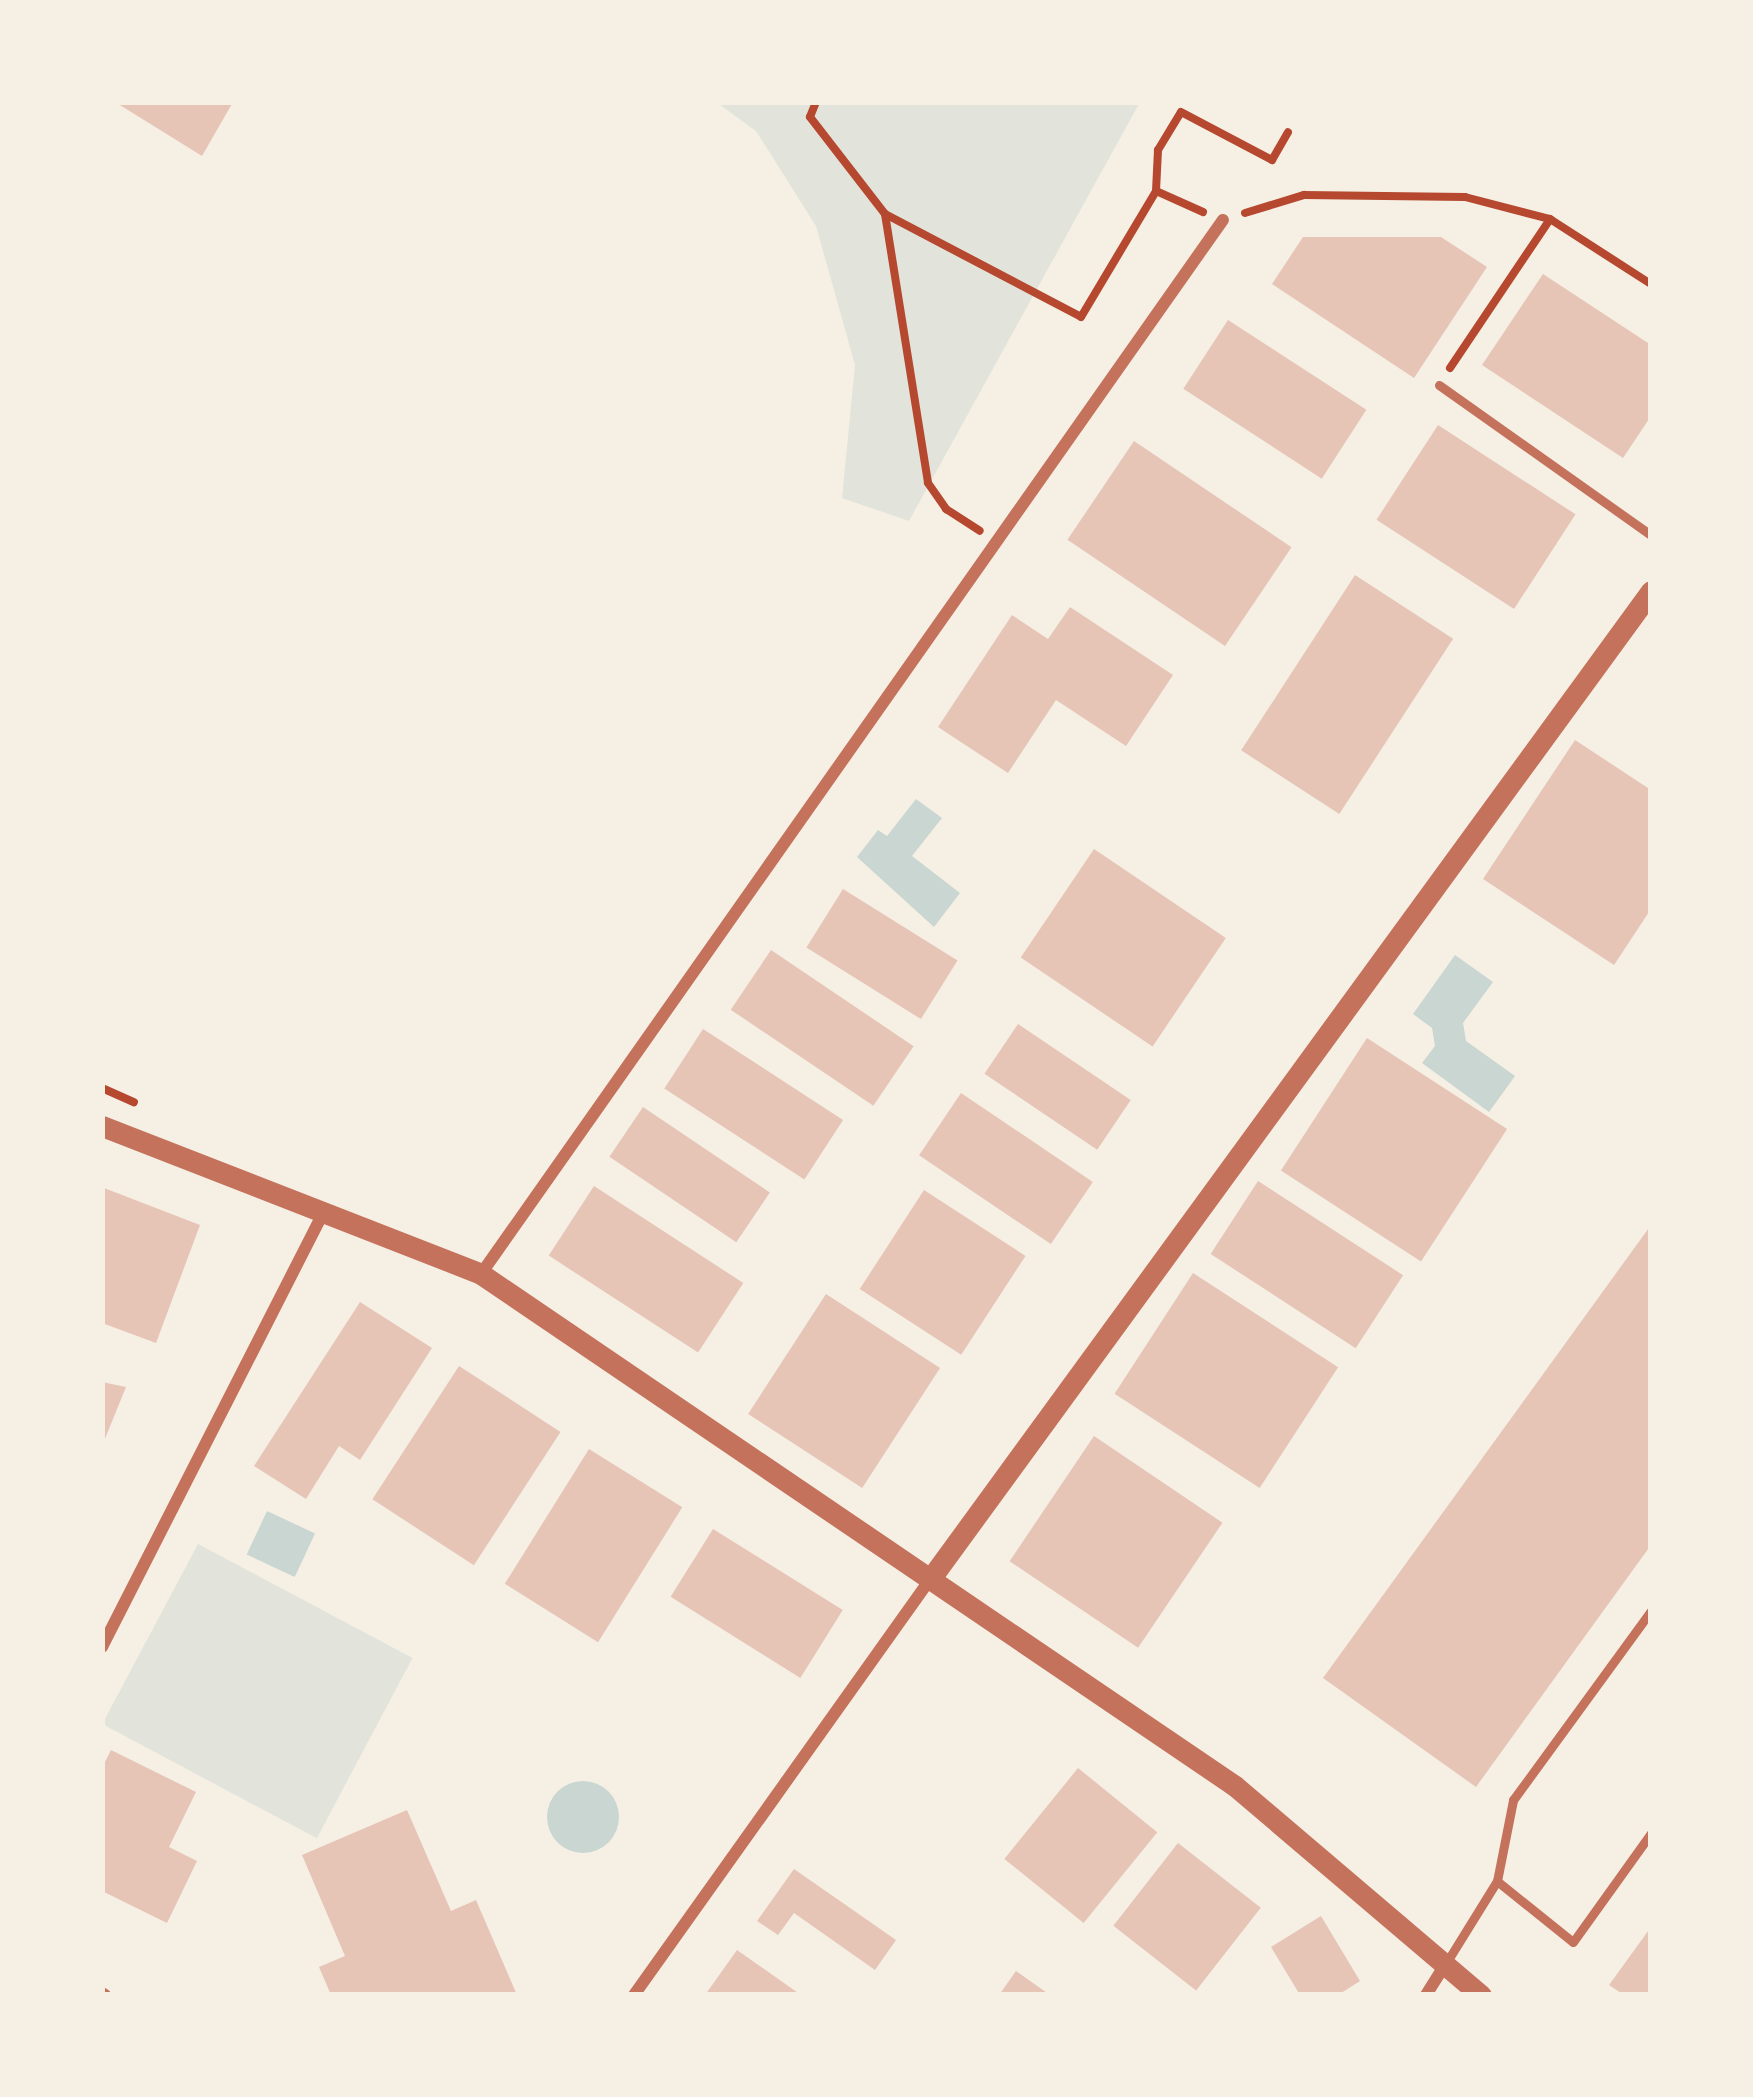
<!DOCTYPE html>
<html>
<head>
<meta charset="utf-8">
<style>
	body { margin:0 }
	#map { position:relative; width:1753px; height:2097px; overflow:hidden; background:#f6efe4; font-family:Quicksand,sans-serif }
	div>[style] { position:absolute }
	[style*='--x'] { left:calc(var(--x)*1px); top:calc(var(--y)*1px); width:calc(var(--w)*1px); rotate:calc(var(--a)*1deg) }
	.green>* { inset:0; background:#e2e4dc; transform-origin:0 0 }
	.water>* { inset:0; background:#c9d6d2; transform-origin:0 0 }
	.round { border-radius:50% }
	.building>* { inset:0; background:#e6c5b7; transform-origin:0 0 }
	.path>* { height:8px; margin:-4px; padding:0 4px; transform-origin:4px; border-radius:4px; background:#b5482f }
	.service>* { height:9px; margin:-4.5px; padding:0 4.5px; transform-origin:4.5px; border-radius:4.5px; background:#c5725c }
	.minor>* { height:12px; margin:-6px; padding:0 6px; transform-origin:6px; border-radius:6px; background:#c5725c }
	.tertiary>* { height:21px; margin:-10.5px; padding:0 10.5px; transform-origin:10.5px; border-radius:10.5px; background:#c5725c }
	span { translate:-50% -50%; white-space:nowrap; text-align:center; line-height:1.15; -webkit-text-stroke:10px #f6efe4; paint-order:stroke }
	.frame { position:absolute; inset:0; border:105px solid #f6efe4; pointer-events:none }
</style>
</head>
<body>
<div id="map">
	<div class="green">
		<i style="clip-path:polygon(716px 102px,1140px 102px,909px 521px,842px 498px,855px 365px,816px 226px,756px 131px)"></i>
		<i style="left:198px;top:1544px;width:243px;height:204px;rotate:28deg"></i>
	</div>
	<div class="water">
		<i style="clip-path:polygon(916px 799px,942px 818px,912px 856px,960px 893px,934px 927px,857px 857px,878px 830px,887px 836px)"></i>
		<i style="clip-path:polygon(1455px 955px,1493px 982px,1463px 1023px,1466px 1041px,1515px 1076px,1489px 1112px,1422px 1063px,1435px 1046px,1432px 1028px,1413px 1014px)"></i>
		<i style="left:267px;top:1511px;width:53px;height:48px;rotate:25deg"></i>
		<i class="round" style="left:547px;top:1781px;width:72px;height:72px"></i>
	</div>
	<div class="building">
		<i style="clip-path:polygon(115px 102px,233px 102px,202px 156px)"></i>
		<i style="clip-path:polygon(1303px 237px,1441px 237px,1487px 267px,1414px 378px,1272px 284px)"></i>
		<i style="clip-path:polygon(1543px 274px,1651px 345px,1651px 416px,1623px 458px,1482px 365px)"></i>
		<i style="left:1228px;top:320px;width:165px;height:82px;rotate:33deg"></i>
		<i style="left:1438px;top:425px;width:164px;height:113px;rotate:33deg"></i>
		<i style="left:1134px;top:441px;width:190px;height:119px;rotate:34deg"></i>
		<i style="left:1355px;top:575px;width:117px;height:209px;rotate:33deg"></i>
		<i style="clip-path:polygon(1070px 607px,1173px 675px,1126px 746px,1056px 700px,1008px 773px,938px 727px,1012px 615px,1048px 639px)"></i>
		<i style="clip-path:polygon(1575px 740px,1651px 790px,1651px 909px,1614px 965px,1483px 879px)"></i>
		<i style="left:1094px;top:849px;width:159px;height:131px;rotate:34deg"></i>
		<i style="left:843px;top:889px;width:135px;height:69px;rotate:32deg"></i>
		<i style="left:771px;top:950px;width:172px;height:72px;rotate:34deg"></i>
		<i style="left:1018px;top:1024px;width:136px;height:60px;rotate:34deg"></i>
		<i style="left:703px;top:1029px;width:167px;height:71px;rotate:33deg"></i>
		<i style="left:1367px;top:1038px;width:167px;height:158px;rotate:33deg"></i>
		<i style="left:961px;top:1093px;width:159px;height:75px;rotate:34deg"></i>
		<i style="left:643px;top:1107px;width:153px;height:60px;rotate:34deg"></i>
		<i style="left:1258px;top:1181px;width:173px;height:87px;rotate:33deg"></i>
		<i style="left:594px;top:1186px;width:178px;height:83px;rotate:33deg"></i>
		<i style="clip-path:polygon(104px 1188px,200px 1225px,156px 1343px,102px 1323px)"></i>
		<i style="left:924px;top:1190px;width:121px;height:118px;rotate:33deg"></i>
		<i style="clip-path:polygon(1651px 1225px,1651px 1545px,1476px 1787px,1323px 1678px)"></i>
		<i style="left:1193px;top:1273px;width:173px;height:144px;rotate:33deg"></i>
		<i style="left:826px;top:1294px;width:136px;height:143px;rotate:33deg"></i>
		<i style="clip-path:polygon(360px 1302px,432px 1348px,360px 1460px,339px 1446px,306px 1499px,254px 1466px)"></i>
		<i style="left:459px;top:1366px;width:121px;height:159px;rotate:33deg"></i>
		<i style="clip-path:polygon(102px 1382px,126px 1387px,102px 1446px)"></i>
		<i style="left:1094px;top:1436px;width:155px;height:151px;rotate:34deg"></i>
		<i style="left:589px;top:1449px;width:110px;height:159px;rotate:32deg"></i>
		<i style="left:713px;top:1529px;width:153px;height:80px;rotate:32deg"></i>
		<i style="clip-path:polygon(111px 1750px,196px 1792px,169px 1847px,197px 1861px,167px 1923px,102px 1891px,102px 1768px)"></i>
		<i style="left:1078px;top:1768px;width:102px;height:117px;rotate:39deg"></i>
		<i style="clip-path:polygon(407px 1810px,451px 1911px,476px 1900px,517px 1995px,331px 1995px,319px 1967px,345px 1956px,302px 1855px)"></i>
		<i style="left:1178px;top:1843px;width:105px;height:105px;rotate:38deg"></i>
		<i style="clip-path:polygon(794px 1869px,896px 1940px,875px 1970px,794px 1913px,778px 1935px,757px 1921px)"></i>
		<i style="clip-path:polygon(1321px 1916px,1360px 1981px,1338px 1995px,1300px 1995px,1271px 1947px)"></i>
		<i style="clip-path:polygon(1651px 1927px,1651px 1995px,1624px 1995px,1609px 1985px)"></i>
		<i style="clip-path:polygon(737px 1950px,801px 1995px,705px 1995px)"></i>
		<i style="clip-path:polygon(1016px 1971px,1050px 1995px,999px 1995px)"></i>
	</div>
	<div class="path">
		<i style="--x:816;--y:102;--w:16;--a:112"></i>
		<i style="--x:810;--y:117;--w:123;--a:52.3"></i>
		<i style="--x:885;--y:214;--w:272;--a:80.9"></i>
		<i style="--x:928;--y:483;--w:32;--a:55"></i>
		<i style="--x:946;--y:509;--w:40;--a:32.9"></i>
		<i style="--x:1203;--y:212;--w:51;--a:-155.9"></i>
		<i style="--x:1156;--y:191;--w:41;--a:-87.2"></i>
		<i style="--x:1158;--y:150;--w:44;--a:-58.8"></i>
		<i style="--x:1181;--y:112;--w:103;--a:27.8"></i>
		<i style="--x:1272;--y:160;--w:32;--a:-60"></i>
		<i style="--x:1245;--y:213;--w:62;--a:-17"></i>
		<i style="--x:1304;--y:195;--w:161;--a:0.7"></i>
		<i style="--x:1465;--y:197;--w:88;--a:14.5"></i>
		<i style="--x:1550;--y:219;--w:120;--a:32.8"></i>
		<i style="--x:887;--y:215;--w:219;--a:27.7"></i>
		<i style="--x:1081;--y:317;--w:147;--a:-59.2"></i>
		<i style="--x:1450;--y:368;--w:179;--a:-56.1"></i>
		<i style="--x:102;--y:1088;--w:35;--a:24"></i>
	</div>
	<div class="service">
		<i style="--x:1439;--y:385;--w:260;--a:35.3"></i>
		<i style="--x:1497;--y:1881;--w:97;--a:38.8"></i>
		<i style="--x:1573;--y:1942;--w:134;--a:-54.4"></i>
		<i style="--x:1448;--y:1960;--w:93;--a:-58.2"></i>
		<i style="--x:1497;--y:1881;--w:83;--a:-78.8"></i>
		<i style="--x:1513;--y:1800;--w:234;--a:-53.9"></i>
	</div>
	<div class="minor">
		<i style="--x:481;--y:1274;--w:1289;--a:-54.86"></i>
		<i style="--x:102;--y:1647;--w:491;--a:-63"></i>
		<i style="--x:102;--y:1993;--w:4;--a:34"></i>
		<i style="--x:634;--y:1995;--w:512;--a:-54.54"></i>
		<i style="--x:1426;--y:1995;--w:41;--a:-57.8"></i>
	</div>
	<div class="tertiary">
		<i style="--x:102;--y:1126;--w:407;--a:21.3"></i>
		<i style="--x:481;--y:1274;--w:911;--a:34.18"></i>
		<i style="--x:1235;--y:1786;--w:323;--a:40.4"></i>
		<i style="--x:931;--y:1578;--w:1222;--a:-53.89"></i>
	</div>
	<div class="frame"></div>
</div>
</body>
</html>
